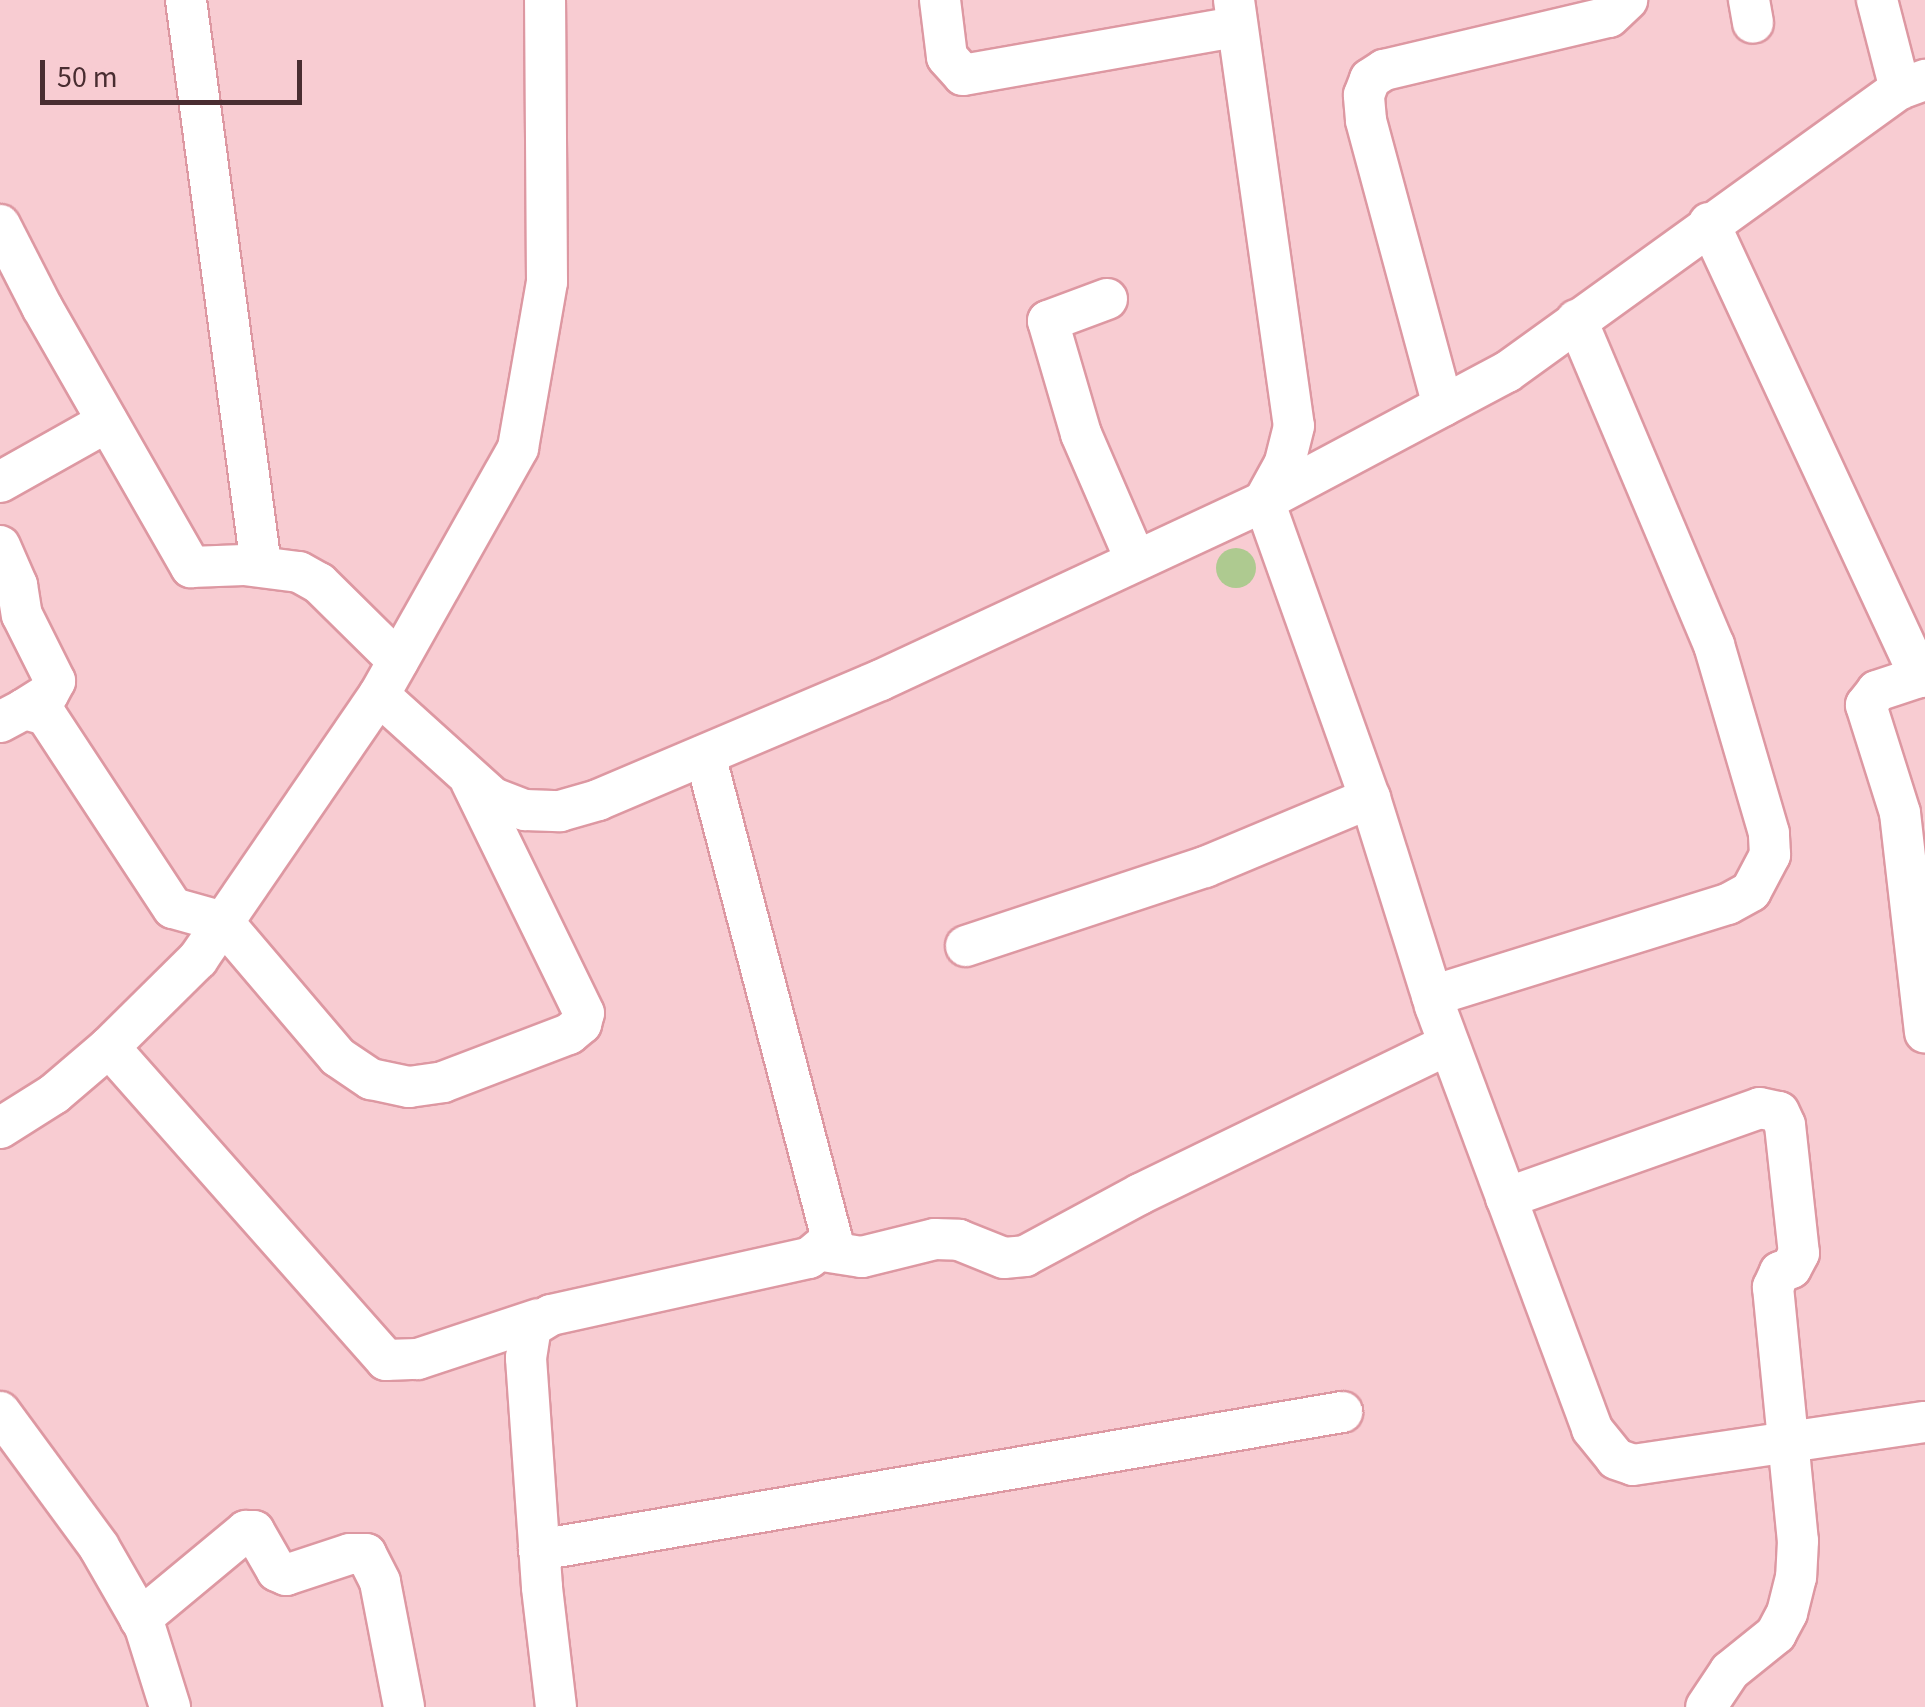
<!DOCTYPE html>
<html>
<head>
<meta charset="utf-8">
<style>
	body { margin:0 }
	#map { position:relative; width:1925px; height:1707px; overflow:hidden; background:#f8ccd2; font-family:"Source Sans 3",sans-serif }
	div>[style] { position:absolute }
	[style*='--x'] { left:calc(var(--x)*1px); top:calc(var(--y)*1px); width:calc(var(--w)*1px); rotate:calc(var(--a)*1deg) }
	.building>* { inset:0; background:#aeca90 }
	.round { border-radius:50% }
	.roads { filter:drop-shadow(2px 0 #dd98a2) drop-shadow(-2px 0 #dd98a2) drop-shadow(0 2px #dd98a2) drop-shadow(0 -2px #dd98a2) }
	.minor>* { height:40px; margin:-20px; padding:0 20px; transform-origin:20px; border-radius:20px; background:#fff }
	span { translate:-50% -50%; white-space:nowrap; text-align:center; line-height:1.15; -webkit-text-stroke:9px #f8ccd2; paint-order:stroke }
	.scale { position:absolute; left:40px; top:60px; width:262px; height:45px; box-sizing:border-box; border:5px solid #492d31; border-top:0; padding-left:12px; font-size:30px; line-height:35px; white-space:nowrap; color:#492d31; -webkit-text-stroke:8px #f8ccd2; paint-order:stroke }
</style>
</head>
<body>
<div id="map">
	<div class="building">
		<i class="round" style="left:1216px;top:548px;width:40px;height:40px"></i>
	</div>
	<div class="roads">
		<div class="minor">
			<i style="--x:186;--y:0;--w:571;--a:82.45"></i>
			<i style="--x:940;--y:0;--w:57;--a:83"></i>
			<i style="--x:947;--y:57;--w:24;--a:48"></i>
			<i style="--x:963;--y:75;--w:277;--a:-10"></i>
			<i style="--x:1234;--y:0;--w:430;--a:82"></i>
			<i style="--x:1294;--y:426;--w:38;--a:104"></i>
			<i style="--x:1285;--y:463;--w:43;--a:118.9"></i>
			<i style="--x:1264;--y:501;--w:315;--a:70.4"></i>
			<i style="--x:1370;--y:798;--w:218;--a:72.6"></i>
			<i style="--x:1435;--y:1006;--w:451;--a:69.6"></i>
			<i style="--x:1592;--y:1429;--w:38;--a:51"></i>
			<i style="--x:1616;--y:1459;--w:18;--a:19"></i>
			<i style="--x:1633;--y:1465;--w:295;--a:-8.4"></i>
			<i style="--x:1749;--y:0;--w:23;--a:80"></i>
			<i style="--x:1877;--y:0;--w:92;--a:75.5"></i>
			<i style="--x:1709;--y:223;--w:501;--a:65.07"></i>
			<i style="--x:0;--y:225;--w:92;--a:62.9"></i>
			<i style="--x:42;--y:307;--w:300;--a:60.2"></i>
			<i style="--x:191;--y:567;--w:53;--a:-2.2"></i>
			<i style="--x:244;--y:565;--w:55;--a:7.3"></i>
			<i style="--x:299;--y:572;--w:23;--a:29"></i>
			<i style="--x:319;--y:583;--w:111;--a:44.6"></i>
			<i style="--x:1107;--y:299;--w:63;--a:159.6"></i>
			<i style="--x:1048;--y:321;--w:118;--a:73.7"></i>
			<i style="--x:1081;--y:434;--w:138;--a:66.6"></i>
			<i style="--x:1443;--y:406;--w:296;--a:-105.1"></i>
			<i style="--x:1366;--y:120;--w:25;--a:-95"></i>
			<i style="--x:1364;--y:95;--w:17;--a:-69"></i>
			<i style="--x:1370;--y:79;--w:17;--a:-33"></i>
			<i style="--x:1384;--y:70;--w:231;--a:-13.3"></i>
			<i style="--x:1609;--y:17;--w:25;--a:-43"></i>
			<i style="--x:0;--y:482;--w:123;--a:-29.3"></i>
			<i style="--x:0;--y:546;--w:43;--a:66.4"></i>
			<i style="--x:17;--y:585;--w:30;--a:81"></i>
			<i style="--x:22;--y:615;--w:74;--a:63.4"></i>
			<i style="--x:55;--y:681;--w:15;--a:118"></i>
			<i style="--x:48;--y:694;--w:28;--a:148"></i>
			<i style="--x:1925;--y:675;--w:51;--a:161.6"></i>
			<i style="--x:1877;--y:691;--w:18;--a:128"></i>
			<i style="--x:1866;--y:705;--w:113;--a:72.5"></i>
			<i style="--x:1900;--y:813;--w:221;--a:83.5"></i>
			<i style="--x:379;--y:695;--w:154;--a:42.1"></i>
			<i style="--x:493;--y:798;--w:34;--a:21"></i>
			<i style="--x:525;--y:810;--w:35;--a:2"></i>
			<i style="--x:560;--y:811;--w:40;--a:-16"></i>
			<i style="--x:598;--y:800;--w:307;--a:-23"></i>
			<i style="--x:881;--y:680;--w:423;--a:-25"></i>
			<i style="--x:1264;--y:501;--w:275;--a:-28"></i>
			<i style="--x:1507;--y:372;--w:484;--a:-35.8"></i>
			<i style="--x:1900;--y:89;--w:27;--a:-20"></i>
			<i style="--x:0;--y:722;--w:27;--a:-28"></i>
			<i style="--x:24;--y:709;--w:23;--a:15"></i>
			<i style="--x:46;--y:715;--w:231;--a:56.7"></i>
			<i style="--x:173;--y:908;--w:52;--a:15.6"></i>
			<i style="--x:223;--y:922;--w:177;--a:49.6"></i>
			<i style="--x:338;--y:1057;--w:40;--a:34"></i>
			<i style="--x:371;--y:1079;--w:39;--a:12"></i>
			<i style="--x:409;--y:1087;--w:34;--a:-8"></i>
			<i style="--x:443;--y:1082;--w:135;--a:-20.9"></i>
			<i style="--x:569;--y:1034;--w:16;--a:-40"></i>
			<i style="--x:581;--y:1024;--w:11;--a:-75"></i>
			<i style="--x:584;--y:1013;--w:258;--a:-116"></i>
			<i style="--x:966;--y:946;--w:252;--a:-18.3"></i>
			<i style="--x:1205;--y:867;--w:179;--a:-22.7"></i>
			<i style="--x:1432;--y:996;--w:310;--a:-17.3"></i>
			<i style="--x:1728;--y:904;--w:26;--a:-29"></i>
			<i style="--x:1751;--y:891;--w:41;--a:-62.2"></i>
			<i style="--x:1770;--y:855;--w:22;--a:-93"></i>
			<i style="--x:1769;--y:833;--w:196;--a:-106.3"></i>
			<i style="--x:1714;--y:645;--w:353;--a:-112.9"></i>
			<i style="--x:109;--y:1047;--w:418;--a:48.5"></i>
			<i style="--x:386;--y:1360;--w:32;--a:-2"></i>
			<i style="--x:418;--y:1359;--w:127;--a:-18.3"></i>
			<i style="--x:0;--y:1128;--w:64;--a:-32.2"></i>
			<i style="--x:54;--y:1094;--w:72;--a:-40.5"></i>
			<i style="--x:109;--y:1047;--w:125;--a:-44.7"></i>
			<i style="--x:198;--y:959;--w:320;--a:-55.6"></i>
			<i style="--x:379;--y:695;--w:283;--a:-60.6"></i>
			<i style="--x:518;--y:448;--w:169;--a:-80.1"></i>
			<i style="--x:547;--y:282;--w:282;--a:-90.4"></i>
			<i style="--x:1506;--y:1198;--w:269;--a:-19.5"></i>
			<i style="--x:1760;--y:1108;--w:19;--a:12"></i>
			<i style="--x:1779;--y:1112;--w:14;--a:65"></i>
			<i style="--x:1785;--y:1125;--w:129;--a:83.8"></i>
			<i style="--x:1799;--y:1253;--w:17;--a:118"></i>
			<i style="--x:1791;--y:1268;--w:12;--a:160"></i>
			<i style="--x:1780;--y:1272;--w:17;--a:115"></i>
			<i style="--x:1773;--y:1287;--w:255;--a:84.4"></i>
			<i style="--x:1798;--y:1541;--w:36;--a:93"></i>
			<i style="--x:1796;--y:1577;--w:37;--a:104"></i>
			<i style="--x:1787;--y:1613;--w:24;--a:118"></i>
			<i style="--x:1776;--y:1634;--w:59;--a:141.2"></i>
			<i style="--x:1730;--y:1671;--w:43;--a:123.7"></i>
			<i style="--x:823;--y:1251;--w:39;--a:9"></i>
			<i style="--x:862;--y:1257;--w:75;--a:-13.9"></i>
			<i style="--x:935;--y:1239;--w:24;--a:2"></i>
			<i style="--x:959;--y:1240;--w:48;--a:21.8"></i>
			<i style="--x:1004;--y:1258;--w:21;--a:-5"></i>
			<i style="--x:1025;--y:1256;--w:131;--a:-28.3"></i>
			<i style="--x:1140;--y:1194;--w:343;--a:-25.9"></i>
			<i style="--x:0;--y:1412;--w:167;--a:53.7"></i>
			<i style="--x:99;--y:1547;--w:92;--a:60.1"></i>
			<i style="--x:145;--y:1627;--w:84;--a:72.6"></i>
			<i style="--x:539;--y:1550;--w:815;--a:-9.75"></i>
			<i style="--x:140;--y:1619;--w:138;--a:-39.7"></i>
			<i style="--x:246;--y:1531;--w:8;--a:0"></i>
			<i style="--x:254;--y:1531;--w:46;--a:60.1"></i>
			<i style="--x:277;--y:1571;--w:10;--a:24"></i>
			<i style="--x:286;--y:1575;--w:67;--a:-18.2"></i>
			<i style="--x:350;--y:1554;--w:16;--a:0"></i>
			<i style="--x:366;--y:1554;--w:31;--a:63"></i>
			<i style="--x:380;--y:1582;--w:127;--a:79.1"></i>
			<i style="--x:556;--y:1707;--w:121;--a:-96.7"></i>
			<i style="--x:542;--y:1587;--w:230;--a:-94"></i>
			<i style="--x:526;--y:1358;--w:31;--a:-81"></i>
			<i style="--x:531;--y:1327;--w:23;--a:-31"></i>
			<i style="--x:551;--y:1315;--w:264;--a:-12.5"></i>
			<i style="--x:809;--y:1258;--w:30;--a:-40"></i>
			<i style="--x:832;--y:1239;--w:500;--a:-104.7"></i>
		</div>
	</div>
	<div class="scale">50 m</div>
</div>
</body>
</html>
